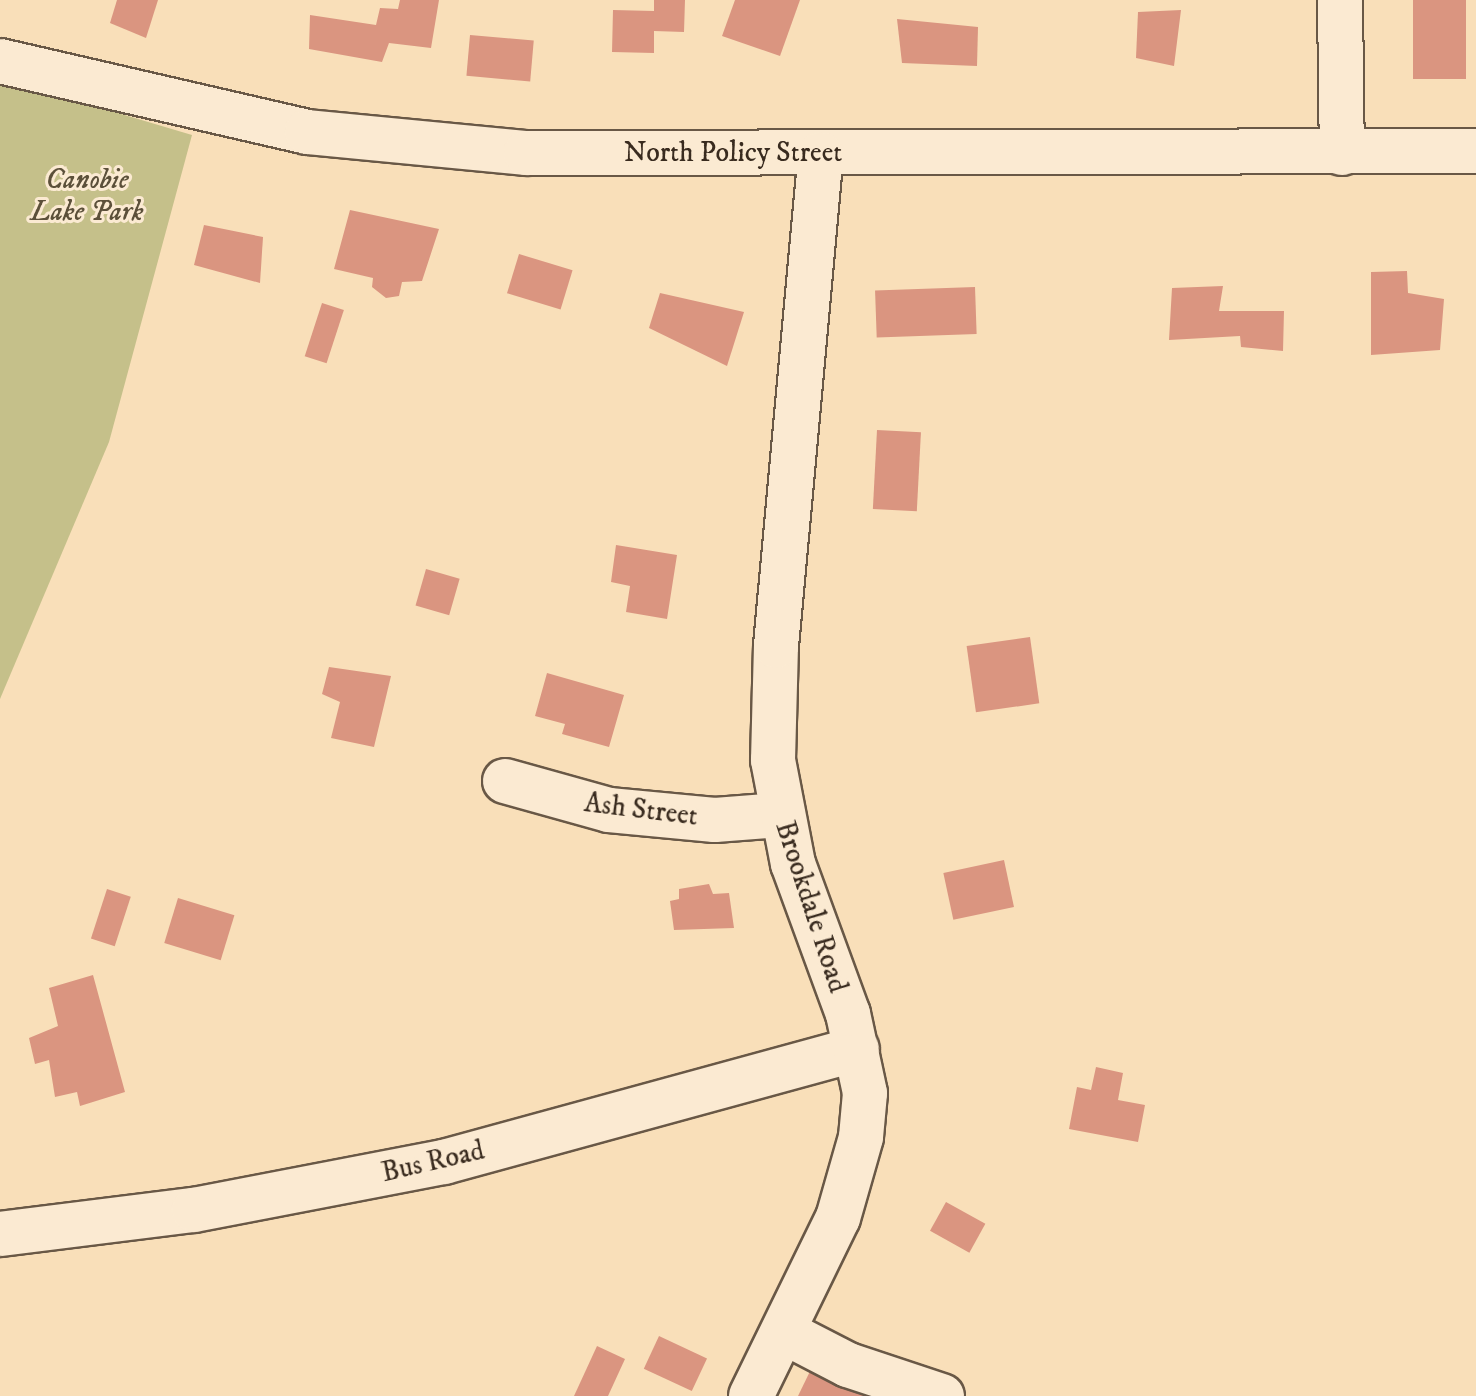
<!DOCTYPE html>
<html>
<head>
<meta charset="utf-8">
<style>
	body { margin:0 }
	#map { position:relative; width:1476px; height:1396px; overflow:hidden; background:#f9dfb9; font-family:"IM FELL DW Pica",serif }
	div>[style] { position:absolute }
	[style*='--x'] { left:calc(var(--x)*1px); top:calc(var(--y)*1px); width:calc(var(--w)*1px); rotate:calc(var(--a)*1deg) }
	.green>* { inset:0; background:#c5c08a }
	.building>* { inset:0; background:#da9580; transform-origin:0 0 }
	.roads { filter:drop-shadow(2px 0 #695846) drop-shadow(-2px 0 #695846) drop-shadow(0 2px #695846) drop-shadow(0 -2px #695846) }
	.minor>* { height:44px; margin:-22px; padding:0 22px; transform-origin:22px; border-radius:22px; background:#fbead2 }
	span { translate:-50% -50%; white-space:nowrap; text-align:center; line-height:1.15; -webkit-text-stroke:6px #fbead2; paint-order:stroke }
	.street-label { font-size:28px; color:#392b1f }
	.park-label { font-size:28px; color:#5c503a; font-style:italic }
</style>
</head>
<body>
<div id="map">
	<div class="green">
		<i style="clip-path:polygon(0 78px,192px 135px,109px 442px,0 699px)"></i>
	</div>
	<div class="building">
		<i style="clip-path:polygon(117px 0,158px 0,146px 38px,110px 23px)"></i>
		<i style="clip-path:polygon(400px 0,439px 0,431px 48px,389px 43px,382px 62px,309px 49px,310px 15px,376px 25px,380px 8px,398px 9px)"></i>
		<i style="clip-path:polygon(654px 0,685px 0,684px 32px,654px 31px,654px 53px,612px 52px,613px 10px,654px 11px)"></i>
		<i style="clip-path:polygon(735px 0,800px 0,780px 56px,722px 36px)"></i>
		<i style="left:1413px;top:0;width:53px;height:79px"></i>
		<i style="clip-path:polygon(1181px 10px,1174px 66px,1136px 58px,1138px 12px)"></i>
		<i style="clip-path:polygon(897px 19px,978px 27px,977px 66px,902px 63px)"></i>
		<i style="left:470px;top:35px;width:64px;height:41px;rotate:5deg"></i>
		<i style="clip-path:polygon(350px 210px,439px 229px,422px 281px,402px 282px,399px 296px,386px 298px,372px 287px,373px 278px,334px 269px)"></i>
		<i style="clip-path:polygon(204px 225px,263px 237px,260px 283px,194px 265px)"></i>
		<i style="left:519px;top:254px;width:56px;height:41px;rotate:17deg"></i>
		<i style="clip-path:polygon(1407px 271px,1408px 293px,1444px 299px,1440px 350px,1371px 355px,1371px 272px)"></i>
		<i style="clip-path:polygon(1223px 286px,1219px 311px,1284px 311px,1283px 351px,1241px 347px,1240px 336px,1169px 340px,1172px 288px)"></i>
		<i style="left:975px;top:287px;width:47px;height:100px;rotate:88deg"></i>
		<i style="clip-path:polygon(660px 293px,744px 312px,727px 366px,649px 328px)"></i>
		<i style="left:322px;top:303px;width:23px;height:56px;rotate:18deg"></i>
		<i style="left:877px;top:430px;width:44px;height:79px;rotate:3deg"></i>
		<i style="clip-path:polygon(616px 545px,677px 555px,667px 619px,626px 612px,630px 586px,611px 582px)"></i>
		<i style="left:426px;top:569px;width:35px;height:38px;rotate:16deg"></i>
		<i style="left:1030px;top:637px;width:67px;height:64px;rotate:82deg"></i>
		<i style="clip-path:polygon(329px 667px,391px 676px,374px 747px,331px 738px,340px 702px,322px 694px)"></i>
		<i style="clip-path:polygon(547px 673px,624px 695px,609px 747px,562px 734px,565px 724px,535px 716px)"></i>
		<i style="left:1004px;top:860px;width:48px;height:62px;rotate:78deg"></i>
		<i style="clip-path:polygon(709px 884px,713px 894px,729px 893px,734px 928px,674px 930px,670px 901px,679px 899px,679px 889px)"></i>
		<i style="left:107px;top:889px;width:25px;height:52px;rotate:18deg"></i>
		<i style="left:178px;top:898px;width:59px;height:47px;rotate:17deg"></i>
		<i style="clip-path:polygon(93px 975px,125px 1092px,80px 1106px,77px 1092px,55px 1097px,49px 1060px,35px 1064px,29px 1038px,58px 1026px,49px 988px)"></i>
		<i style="clip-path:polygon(1096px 1067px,1123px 1073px,1118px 1100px,1145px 1105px,1138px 1142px,1069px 1129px,1077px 1087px,1091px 1090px)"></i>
		<i style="left:946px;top:1202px;width:45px;height:33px;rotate:29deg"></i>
		<i style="left:659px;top:1336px;width:53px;height:36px;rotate:25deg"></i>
		<i style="clip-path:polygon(597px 1346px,625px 1359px,608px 1396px,574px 1396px)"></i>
		<i style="clip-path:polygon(815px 1361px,881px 1396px,798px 1396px)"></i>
	</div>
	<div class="roads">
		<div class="minor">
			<i style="--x:1340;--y:0;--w:153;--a:89.3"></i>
			<i style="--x:0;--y:61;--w:315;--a:13"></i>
			<i style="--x:307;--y:132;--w:220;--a:5.5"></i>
			<i style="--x:526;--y:153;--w:950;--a:-0.12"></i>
			<i style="--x:505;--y:781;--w:108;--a:15.6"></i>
			<i style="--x:609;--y:810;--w:106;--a:5.4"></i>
			<i style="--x:715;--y:820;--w:65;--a:-4.4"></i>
			<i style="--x:0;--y:1234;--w:195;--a:-7.1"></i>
			<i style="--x:194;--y:1210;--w:255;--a:-10.9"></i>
			<i style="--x:444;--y:1162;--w:428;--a:-15.3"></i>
			<i style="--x:786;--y:1333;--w:70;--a:27.3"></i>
			<i style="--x:848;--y:1365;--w:99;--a:18.3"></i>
			<i style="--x:751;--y:1396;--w:198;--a:-64"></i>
			<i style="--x:838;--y:1218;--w:84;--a:-74.1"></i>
			<i style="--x:861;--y:1137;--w:44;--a:-84.8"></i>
			<i style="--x:865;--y:1093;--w:81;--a:-102.1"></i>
			<i style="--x:848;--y:1014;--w:160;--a:-110.1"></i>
			<i style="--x:793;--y:864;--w:106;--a:-100.9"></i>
			<i style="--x:773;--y:760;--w:114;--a:-88.5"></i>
			<i style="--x:776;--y:646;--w:494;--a:-84.8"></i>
		</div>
	</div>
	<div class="street-label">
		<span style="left:733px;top:153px">North Policy Street</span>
		<span style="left:641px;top:810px;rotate:7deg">Ash Street</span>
		<span style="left:811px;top:907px;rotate:72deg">Brookdale Road</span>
		<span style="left:433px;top:1162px;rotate:-13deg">Bus Road</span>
	</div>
	<div class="park-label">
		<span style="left:87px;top:196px">Canobie<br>Lake Park</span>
	</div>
</div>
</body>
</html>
